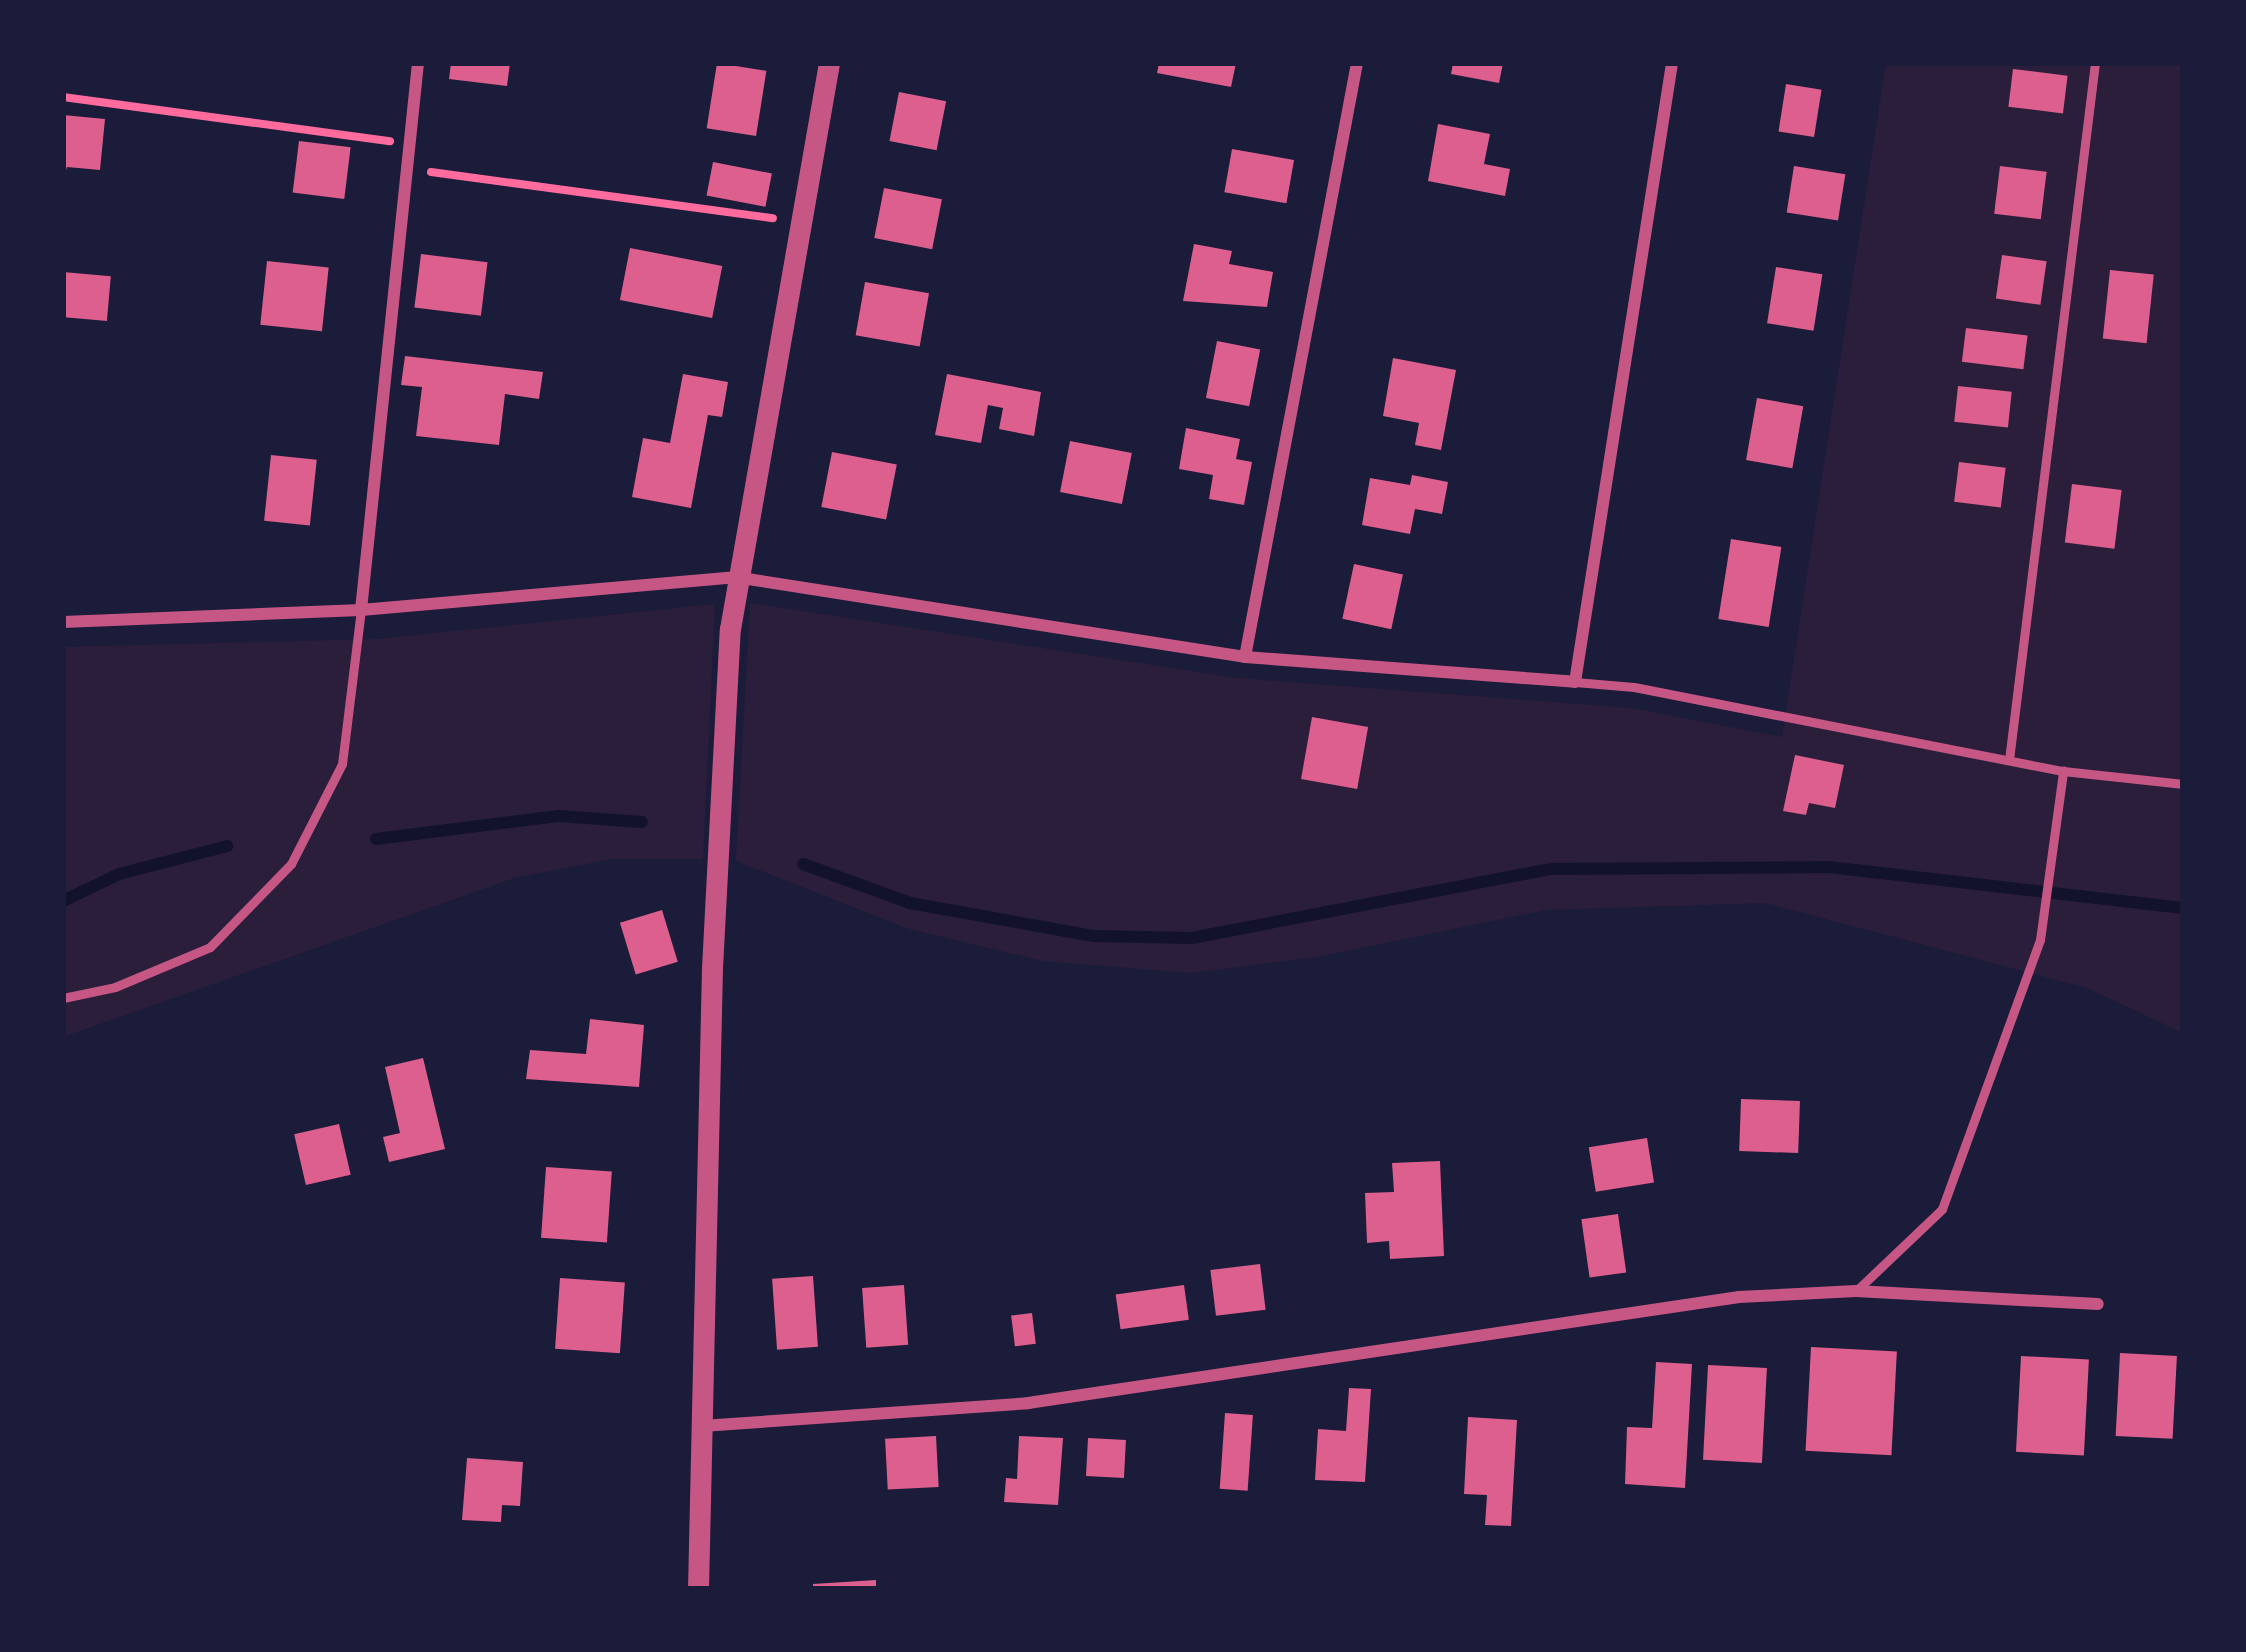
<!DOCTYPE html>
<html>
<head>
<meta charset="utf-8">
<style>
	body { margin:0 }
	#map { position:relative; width:2246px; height:1652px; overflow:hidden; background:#1b1b3a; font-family:"Sofia Sans Condensed",sans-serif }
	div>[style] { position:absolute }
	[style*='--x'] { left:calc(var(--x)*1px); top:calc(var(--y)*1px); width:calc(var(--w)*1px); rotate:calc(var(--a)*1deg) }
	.green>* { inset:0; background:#2a1e3b }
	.stream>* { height:12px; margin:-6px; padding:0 6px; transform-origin:6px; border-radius:6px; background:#12122b }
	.building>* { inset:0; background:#dd5f8e; transform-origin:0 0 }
	.path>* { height:8px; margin:-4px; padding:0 4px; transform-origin:4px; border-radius:4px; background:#ff6b9d }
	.service>* { height:9px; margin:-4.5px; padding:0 4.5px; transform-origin:4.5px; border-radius:4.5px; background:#c65784 }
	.minor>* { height:12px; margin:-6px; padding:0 6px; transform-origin:6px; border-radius:6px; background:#c65784 }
	.tertiary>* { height:21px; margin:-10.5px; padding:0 10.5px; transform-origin:10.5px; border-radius:10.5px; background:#c65784 }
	span { translate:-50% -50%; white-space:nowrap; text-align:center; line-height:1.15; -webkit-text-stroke:12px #1b1b3a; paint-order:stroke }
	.frame { position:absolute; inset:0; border:66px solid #1b1b3a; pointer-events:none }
</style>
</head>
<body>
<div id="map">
	<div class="green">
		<i style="clip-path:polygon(1886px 63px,2183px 63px,2183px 1033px,2087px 988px,1766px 903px,1546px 910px,1317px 957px,1191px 973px,1043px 961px,909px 929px,736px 861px,750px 603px,1237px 678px,1631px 708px,1782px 737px)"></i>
		<i style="clip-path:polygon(715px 604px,703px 859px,612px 859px,514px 878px,63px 1037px,63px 647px,377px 639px)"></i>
	</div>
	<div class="stream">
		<i style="--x:376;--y:839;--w:184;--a:-7.2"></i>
		<i style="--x:559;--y:816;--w:83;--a:4.1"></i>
		<i style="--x:803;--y:864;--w:114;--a:20"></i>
		<i style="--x:910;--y:903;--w:187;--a:10.2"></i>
		<i style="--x:1094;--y:936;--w:98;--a:1.2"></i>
		<i style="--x:1192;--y:938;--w:367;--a:-10.9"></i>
		<i style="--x:1552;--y:869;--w:277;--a:-0.4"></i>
		<i style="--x:1829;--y:867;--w:356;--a:6.6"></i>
		<i style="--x:63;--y:901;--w:62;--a:-25.7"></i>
		<i style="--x:119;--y:874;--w:112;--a:-14.5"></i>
	</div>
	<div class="building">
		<i style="clip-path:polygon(451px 63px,510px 63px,507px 86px,449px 79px)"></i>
		<i style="left:717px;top:63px;width:50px;height:66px;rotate:9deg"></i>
		<i style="clip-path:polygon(1159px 63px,1236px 63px,1231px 87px,1157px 73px)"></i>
		<i style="clip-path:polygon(1453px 63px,1503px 63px,1499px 83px,1451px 74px)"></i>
		<i style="left:2013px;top:69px;width:55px;height:38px;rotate:7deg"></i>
		<i style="left:1786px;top:84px;width:36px;height:48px;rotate:9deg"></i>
		<i style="left:899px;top:92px;width:48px;height:50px;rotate:11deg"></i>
		<i style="clip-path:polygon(63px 115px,105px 119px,100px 170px,67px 167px,63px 180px)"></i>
		<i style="clip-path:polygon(1438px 124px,1490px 134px,1484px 164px,1510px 169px,1505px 196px,1428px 181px)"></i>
		<i style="left:299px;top:141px;width:52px;height:52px;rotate:7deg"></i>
		<i style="left:1232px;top:149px;width:63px;height:44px;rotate:10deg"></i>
		<i style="left:713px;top:162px;width:60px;height:34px;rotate:11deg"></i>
		<i style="left:1794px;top:166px;width:52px;height:47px;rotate:9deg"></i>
		<i style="left:2000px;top:166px;width:47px;height:48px;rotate:7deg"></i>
		<i style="left:884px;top:188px;width:59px;height:51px;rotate:11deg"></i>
		<i style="clip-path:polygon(1194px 244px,1232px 251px,1229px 264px,1273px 272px,1267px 307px,1183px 301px)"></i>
		<i style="left:630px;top:248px;width:94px;height:53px;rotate:11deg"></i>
		<i style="left:421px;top:254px;width:67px;height:54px;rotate:7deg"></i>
		<i style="left:2002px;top:255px;width:45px;height:44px;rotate:8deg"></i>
		<i style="left:267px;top:261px;width:62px;height:64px;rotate:6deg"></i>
		<i style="left:1776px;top:267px;width:47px;height:57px;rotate:9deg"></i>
		<i style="left:2110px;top:270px;width:44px;height:69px;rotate:6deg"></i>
		<i style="left:63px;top:272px;width:48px;height:45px;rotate:5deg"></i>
		<i style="left:865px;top:282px;width:65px;height:54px;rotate:10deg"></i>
		<i style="left:1966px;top:328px;width:62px;height:34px;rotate:7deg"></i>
		<i style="left:1217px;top:341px;width:44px;height:58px;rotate:11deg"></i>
		<i style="clip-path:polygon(405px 356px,543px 372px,539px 399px,505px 394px,499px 445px,416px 436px,422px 387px,401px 385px)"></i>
		<i style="clip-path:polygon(1393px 358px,1456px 370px,1441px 450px,1415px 445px,1419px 423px,1383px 416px)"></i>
		<i style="clip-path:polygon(683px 374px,728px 382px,722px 417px,708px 415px,691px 508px,632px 497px,643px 438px,670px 443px)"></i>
		<i style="clip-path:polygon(947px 374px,1041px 392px,1034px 436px,999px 429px,1003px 408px,988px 405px,981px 443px,935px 435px)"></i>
		<i style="left:1958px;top:386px;width:54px;height:36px;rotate:6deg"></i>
		<i style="left:1757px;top:398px;width:47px;height:63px;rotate:10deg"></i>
		<i style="clip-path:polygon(1186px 428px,1240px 439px,1236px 459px,1252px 462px,1244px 505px,1209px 499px,1213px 475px,1179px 469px)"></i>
		<i style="left:1070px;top:441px;width:63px;height:52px;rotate:11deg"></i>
		<i style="left:832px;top:452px;width:66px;height:56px;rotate:11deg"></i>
		<i style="left:271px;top:455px;width:46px;height:66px;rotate:6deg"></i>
		<i style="left:1959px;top:462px;width:47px;height:40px;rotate:7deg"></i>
		<i style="clip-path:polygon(1412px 475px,1448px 482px,1442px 514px,1415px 509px,1410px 534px,1362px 525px,1370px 478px,1410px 485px)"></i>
		<i style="left:2072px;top:484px;width:50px;height:59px;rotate:7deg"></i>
		<i style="left:1731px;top:539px;width:51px;height:81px;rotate:9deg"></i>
		<i style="left:1354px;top:564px;width:50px;height:56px;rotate:12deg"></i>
		<i style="left:1312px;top:717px;width:57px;height:63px;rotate:10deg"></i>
		<i style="clip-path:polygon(1795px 755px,1844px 765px,1835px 808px,1809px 803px,1806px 815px,1783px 811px)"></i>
		<i style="left:662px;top:910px;width:54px;height:44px;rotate:73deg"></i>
		<i style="clip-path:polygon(590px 1019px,644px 1025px,639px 1087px,526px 1079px,530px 1050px,586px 1054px)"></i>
		<i style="clip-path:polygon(423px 1058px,445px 1149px,389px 1162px,383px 1137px,400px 1133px,385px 1067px)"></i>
		<i style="left:1741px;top:1099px;width:59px;height:52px;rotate:2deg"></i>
		<i style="left:339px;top:1124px;width:52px;height:46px;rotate:77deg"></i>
		<i style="left:1647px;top:1138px;width:45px;height:59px;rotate:81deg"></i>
		<i style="clip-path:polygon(1440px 1161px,1444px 1256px,1390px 1259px,1389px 1241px,1367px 1243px,1365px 1193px,1394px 1192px,1392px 1163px)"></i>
		<i style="left:546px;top:1167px;width:66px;height:71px;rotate:4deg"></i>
		<i style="left:1618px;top:1214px;width:59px;height:37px;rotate:82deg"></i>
		<i style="left:1260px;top:1264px;width:46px;height:50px;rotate:83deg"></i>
		<i style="left:813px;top:1276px;width:71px;height:41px;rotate:86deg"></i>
		<i style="left:560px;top:1278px;width:65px;height:71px;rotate:4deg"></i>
		<i style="left:904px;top:1285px;width:60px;height:42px;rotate:86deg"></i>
		<i style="left:1184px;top:1285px;width:35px;height:69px;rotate:82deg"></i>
		<i style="left:1032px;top:1313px;width:31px;height:21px;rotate:83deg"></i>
		<i style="left:1811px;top:1347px;width:86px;height:104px;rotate:3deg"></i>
		<i style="left:2120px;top:1353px;width:57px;height:83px;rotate:3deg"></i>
		<i style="left:2021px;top:1356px;width:68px;height:96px;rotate:3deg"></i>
		<i style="clip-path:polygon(1656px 1362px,1692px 1364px,1685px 1488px,1625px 1484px,1627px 1427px,1652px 1428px)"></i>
		<i style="left:1708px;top:1365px;width:59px;height:95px;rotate:3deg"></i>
		<i style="clip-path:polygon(1349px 1388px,1371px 1389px,1365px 1482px,1315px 1480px,1318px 1429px,1346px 1431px)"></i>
		<i style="left:1225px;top:1413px;width:28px;height:76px;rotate:4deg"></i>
		<i style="clip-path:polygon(1468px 1417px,1517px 1420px,1511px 1526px,1485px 1525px,1487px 1495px,1464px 1494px)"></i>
		<i style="left:936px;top:1436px;width:51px;height:51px;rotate:87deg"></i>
		<i style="clip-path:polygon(1019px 1436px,1063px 1438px,1058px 1505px,1004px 1502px,1006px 1478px,1017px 1479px)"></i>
		<i style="left:1088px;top:1438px;width:38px;height:38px;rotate:3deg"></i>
		<i style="clip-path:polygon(467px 1458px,523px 1462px,520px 1506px,502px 1505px,501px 1522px,462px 1520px)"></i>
		<i style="clip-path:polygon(876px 1580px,876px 1589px,813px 1589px,813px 1584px)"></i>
	</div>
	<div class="path">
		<i style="--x:63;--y:97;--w:330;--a:7.7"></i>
		<i style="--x:431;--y:172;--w:345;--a:7.7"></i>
	</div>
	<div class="service">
		<i style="--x:1575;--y:682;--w:59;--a:4.8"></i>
		<i style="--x:1634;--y:687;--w:437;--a:11.1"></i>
		<i style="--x:2063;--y:771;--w:121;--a:6.2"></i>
		<i style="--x:2009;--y:760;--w:702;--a:-82.97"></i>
		<i style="--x:63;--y:998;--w:53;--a:-11.9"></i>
		<i style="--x:115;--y:987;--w:103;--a:-22.8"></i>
		<i style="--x:210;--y:947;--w:116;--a:-45.7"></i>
		<i style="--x:291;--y:864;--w:112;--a:-63"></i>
		<i style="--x:342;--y:764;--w:155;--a:-83"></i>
		<i style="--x:1856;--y:1291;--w:119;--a:-43.6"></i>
		<i style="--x:1942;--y:1209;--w:286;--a:-70"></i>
		<i style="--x:2040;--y:940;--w:171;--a:-82.2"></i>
	</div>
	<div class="minor">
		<i style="--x:361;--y:610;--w:550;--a:-84.05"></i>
		<i style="--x:63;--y:622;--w:298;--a:-2.3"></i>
		<i style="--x:361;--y:610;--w:375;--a:-5"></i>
		<i style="--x:735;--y:577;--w:516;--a:8.91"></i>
		<i style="--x:1245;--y:657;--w:331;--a:4.3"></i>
		<i style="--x:1575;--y:682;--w:627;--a:-81.09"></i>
		<i style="--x:1245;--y:657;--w:604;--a:-79.32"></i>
		<i style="--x:702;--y:1426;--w:327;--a:-4"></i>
		<i style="--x:1028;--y:1403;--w:719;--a:-8.48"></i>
		<i style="--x:1739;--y:1297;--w:117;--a:-2.9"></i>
		<i style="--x:1856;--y:1291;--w:242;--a:3.1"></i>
	</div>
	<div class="tertiary">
		<i style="--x:698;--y:1589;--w:621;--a:-88.71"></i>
		<i style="--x:712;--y:968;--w:339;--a:-87"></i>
		<i style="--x:730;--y:629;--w:575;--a:-80.08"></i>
	</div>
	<div class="frame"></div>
</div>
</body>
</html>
